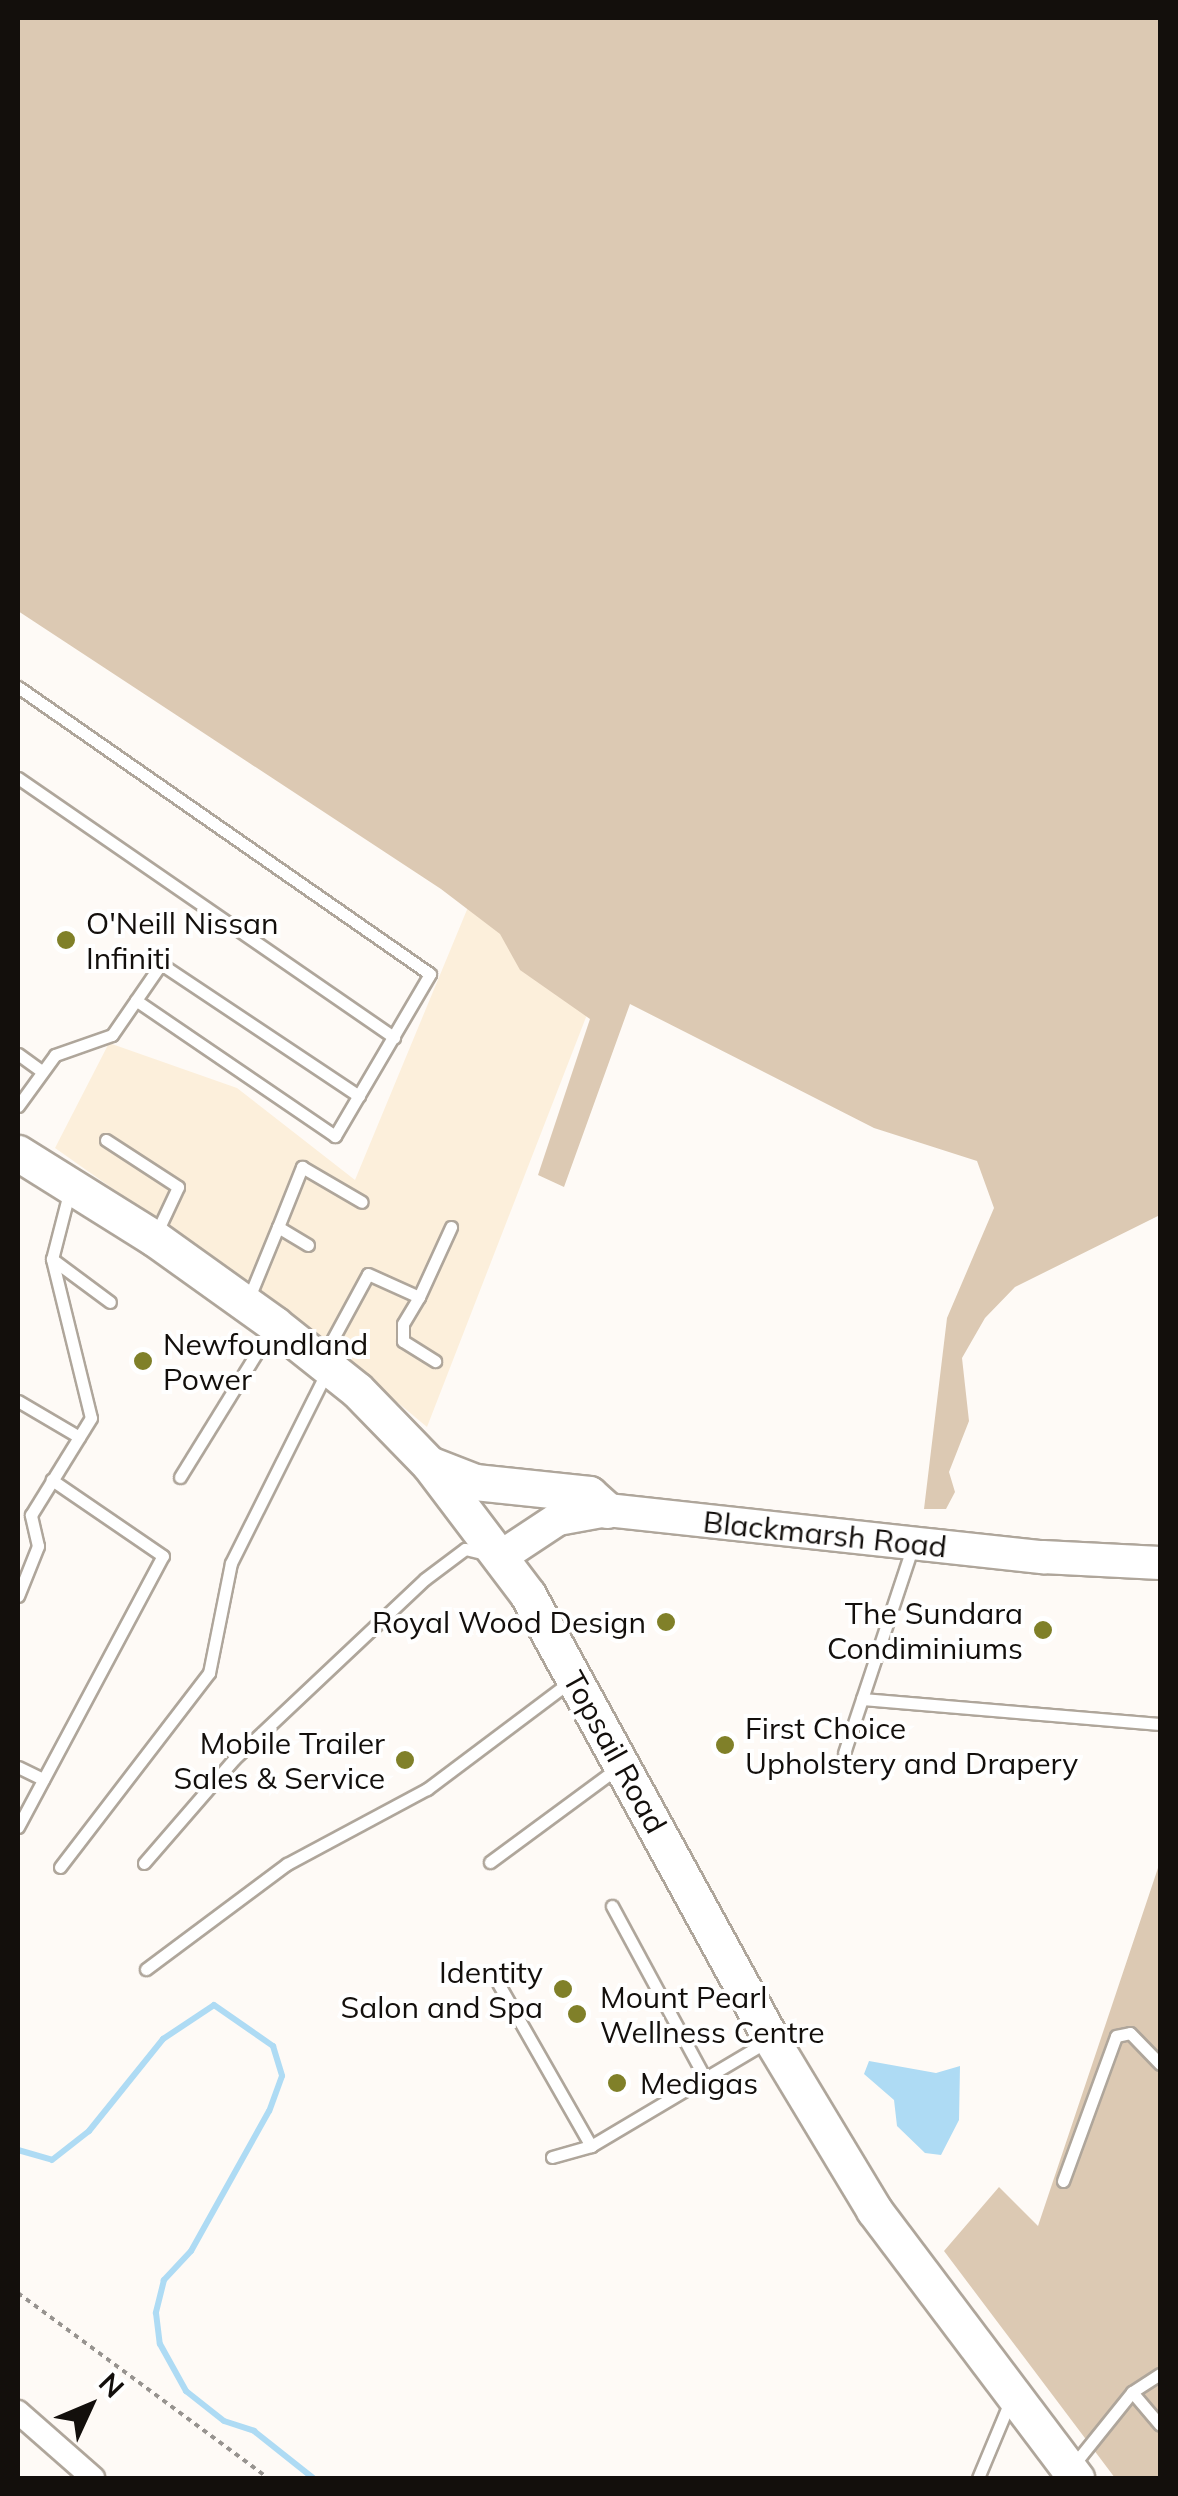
<!DOCTYPE html>
<html>
<head>
<meta charset="utf-8">
<style>
	body { margin:0 }
	#map { position:relative; width:1178px; height:2496px; overflow:hidden; background:#fefaf6; font-family:Mulish,sans-serif }
	div>[style] { position:absolute }
	[style*='--x'] { left:calc(var(--x)*1px); top:calc(var(--y)*1px); width:calc(var(--w)*1px); rotate:calc(var(--a)*1deg) }
	.commercial>* { inset:0; background:#fcefdb }
	.green>* { inset:0; background:#dcc9b3 }
	.water>* { inset:0; background:#aedbf4 }
	.stream>* { height:6px; margin:-3px; padding:0 3px; transform-origin:3px; border-radius:3px; background:#aedbf4 }
	.path>* { height:4px; margin-top:-2px; transform-origin:0; background:repeating-linear-gradient(90deg,#97938f 0 5px,transparent 0 10px) }
	.roads { filter:drop-shadow(2px 0 #afa69b) drop-shadow(-2px 0 #afa69b) drop-shadow(0 2px #afa69b) drop-shadow(0 -2px #afa69b) }
	.service>* { height:11px; margin:-5.5px; padding:0 5.5px; transform-origin:5.5px; border-radius:5.5px; background:#fff }
	.minor>* { height:22px; margin:-11px; padding:0 11px; transform-origin:11px; border-radius:11px; background:#fff }
	.secondary>* { height:32px; margin:-16px; padding:0 16px; transform-origin:16px; border-radius:16px; background:#fff }
	.primary>* { height:35px; margin:-17.5px; padding:0 17.5px; transform-origin:17.5px; border-radius:17.5px; background:#fff }
	.dots>* { width:28px; height:28px; translate:-50% -50%; box-sizing:border-box; border:5px solid #fff; border-radius:50% }
	span { translate:-50% -50%; white-space:nowrap; text-align:center; line-height:1.15; -webkit-text-stroke:8px #fff; paint-order:stroke }
	.poi-label { font-size:30px; color:#130f0c }
	.left { translate:0 -50%; text-align:left }
	.right { translate:-100% -50%; text-align:right }
	.street-label { font-size:30px; color:#130f0c }
	.frame { position:absolute; inset:0; border:20px solid #130f0c; pointer-events:none }
	.north { position:absolute; left:40px; top:2356px; width:100px; height:100px; -webkit-text-stroke:8px #fff; paint-order:stroke; rotate:46deg; font-size:28px; font-weight:700; line-height:40px; text-align:center; color:#130f0c }
	.north::after { content:''; display:block; margin:auto; width:35px; height:45px; background:#130f0c; clip-path:polygon(50% 0,100% 100%,50% 72%,0 100%) }
</style>
</head>
<body>
<div id="map">
	<div class="commercial">
		<i style="clip-path:polygon(471px 900px,602px 976px,427px 1427px,295px 1317px,55px 1148px,109px 1043px,237px 1088px,355px 1180px)"></i>
	</div>
	<div class="green">
		<i style="clip-path:polygon(18px 18px,1160px 18px,1160px 1215px,1015px 1287px,985px 1318px,962px 1358px,969px 1421px,949px 1472px,955px 1492px,946px 1509px,924px 1509px,947px 1318px,994px 1208px,977px 1161px,874px 1128px,630px 1004px,564px 1187px,538px 1175px,590px 1019px,520px 970px,500px 934px,441px 889px,18px 611px)"></i>
		<i style="clip-path:polygon(1160px 1862px,1160px 2478px,1115px 2478px,944px 2251px,999px 2187px,1038px 2226px)"></i>
	</div>
	<div class="water">
		<i style="clip-path:polygon(869px 2061px,936px 2073px,960px 2066px,959px 2120px,941px 2155px,925px 2153px,897px 2126px,894px 2100px,864px 2074px)"></i>
	</div>
	<div class="stream">
		<i style="--x:18;--y:2150;--w:35;--a:16"></i>
		<i style="--x:52;--y:2160;--w:47;--a:-38.1"></i>
		<i style="--x:89;--y:2131;--w:118;--a:-51.2"></i>
		<i style="--x:163;--y:2039;--w:61;--a:-33.7"></i>
		<i style="--x:214;--y:2005;--w:72;--a:34.8"></i>
		<i style="--x:273;--y:2046;--w:31;--a:73"></i>
		<i style="--x:282;--y:2076;--w:37;--a:110"></i>
		<i style="--x:269;--y:2111;--w:160;--a:119.1"></i>
		<i style="--x:191;--y:2251;--w:40;--a:133"></i>
		<i style="--x:164;--y:2280;--w:34;--a:104"></i>
		<i style="--x:156;--y:2313;--w:31;--a:83"></i>
		<i style="--x:160;--y:2344;--w:54;--a:61"></i>
		<i style="--x:186;--y:2391;--w:48;--a:38.3"></i>
		<i style="--x:224;--y:2421;--w:32;--a:18"></i>
		<i style="--x:254;--y:2431;--w:75;--a:38.5"></i>
	</div>
	<div class="path">
		<i style="--x:18;--y:2293;--w:311;--a:36.5"></i>
	</div>
	<div class="roads">
		<div class="service">
			<i style="--x:18;--y:687;--w:502;--a:34.86"></i>
			<i style="--x:430;--y:974;--w:188;--a:120.4"></i>
			<i style="--x:335;--y:1136;--w:241;--a:-145.7"></i>
			<i style="--x:18;--y:778;--w:457;--a:34.6"></i>
			<i style="--x:18;--y:1054;--w:29;--a:36"></i>
			<i style="--x:18;--y:1106;--w:63;--a:-54"></i>
			<i style="--x:55;--y:1055;--w:60;--a:-19.3"></i>
			<i style="--x:112;--y:1035;--w:86;--a:-55.4"></i>
			<i style="--x:161;--y:964;--w:238;--a:33.7"></i>
			<i style="--x:106;--y:1140;--w:86;--a:33.1"></i>
			<i style="--x:178;--y:1187;--w:52;--a:115.1"></i>
			<i style="--x:69;--y:1193;--w:68;--a:104.4"></i>
			<i style="--x:52;--y:1259;--w:72;--a:36.6"></i>
			<i style="--x:278;--y:1227;--w:65;--a:-68.2"></i>
			<i style="--x:302;--y:1167;--w:69;--a:30.3"></i>
			<i style="--x:419;--y:1297;--w:31;--a:121"></i>
			<i style="--x:403;--y:1324;--w:17;--a:90"></i>
			<i style="--x:403;--y:1341;--w:38;--a:32"></i>
			<i style="--x:248;--y:1300;--w:79;--a:-67.7"></i>
			<i style="--x:278;--y:1227;--w:35;--a:31"></i>
			<i style="--x:323;--y:1357;--w:94;--a:-61.5"></i>
			<i style="--x:368;--y:1274;--w:56;--a:24.3"></i>
			<i style="--x:419;--y:1297;--w:77;--a:-65.4"></i>
			<i style="--x:18;--y:1401;--w:71;--a:30.5"></i>
			<i style="--x:180;--y:1477;--w:175;--a:-58.3"></i>
			<i style="--x:18;--y:1596;--w:54;--a:-68.2"></i>
			<i style="--x:38;--y:1546;--w:32;--a:-103"></i>
			<i style="--x:31;--y:1515;--w:114;--a:-58.3"></i>
			<i style="--x:91;--y:1418;--w:164;--a:-103.8"></i>
			<i style="--x:862;--y:1699;--w:299;--a:4.8"></i>
			<i style="--x:844;--y:1753;--w:216;--a:-71.6"></i>
			<i style="--x:18;--y:1767;--w:28;--a:26"></i>
			<i style="--x:18;--y:1827;--w:307;--a:-61.9"></i>
			<i style="--x:163;--y:1556;--w:135;--a:-145.6"></i>
			<i style="--x:490;--y:1862;--w:160;--a:-36.4"></i>
			<i style="--x:144;--y:1863;--w:138;--a:-49.1"></i>
			<i style="--x:234;--y:1759;--w:262;--a:-43.3"></i>
			<i style="--x:425;--y:1579;--w:50;--a:-36.9"></i>
			<i style="--x:465;--y:1549;--w:18;--a:13"></i>
			<i style="--x:60;--y:1867;--w:245;--a:-52.5"></i>
			<i style="--x:209;--y:1673;--w:112;--a:-78.7"></i>
			<i style="--x:231;--y:1563;--w:215;--a:-63.4"></i>
			<i style="--x:612;--y:1906;--w:196;--a:61.6"></i>
			<i style="--x:146;--y:1969;--w:176;--a:-36.7"></i>
			<i style="--x:287;--y:1864;--w:159;--a:-28.2"></i>
			<i style="--x:427;--y:1789;--w:180;--a:-36.9"></i>
			<i style="--x:498;--y:1983;--w:188;--a:60.3"></i>
			<i style="--x:591;--y:2146;--w:206;--a:-30.7"></i>
			<i style="--x:552;--y:2157;--w:41;--a:-15.8"></i>
			<i style="--x:1063;--y:2181;--w:154;--a:-69.9"></i>
			<i style="--x:1116;--y:2036;--w:14;--a:-12"></i>
			<i style="--x:1130;--y:2033;--w:43;--a:45.9"></i>
			<i style="--x:1132;--y:2392;--w:43;--a:49.7"></i>
			<i style="--x:1071;--y:2468;--w:97;--a:-51.2"></i>
			<i style="--x:1132;--y:2392;--w:33;--a:-33"></i>
			<i style="--x:978;--y:2478;--w:86;--a:-67.3"></i>
		</div>
		<div class="minor">
			<i style="--x:18;--y:2412;--w:100;--a:41.3"></i>
		</div>
		<div class="secondary">
			<i style="--x:502;--y:1556;--w:67;--a:-33.5"></i>
			<i style="--x:558;--y:1519;--w:50;--a:-10.4"></i>
			<i style="--x:607;--y:1510;--w:439;--a:6.2"></i>
			<i style="--x:1043;--y:1557;--w:117;--a:2.9"></i>
		</div>
		<div class="primary">
			<i style="--x:18;--y:1153;--w:160;--a:32"></i>
			<i style="--x:154;--y:1238;--w:148;--a:35.6"></i>
			<i style="--x:274;--y:1324;--w:106;--a:38.5"></i>
			<i style="--x:357;--y:1390;--w:103;--a:45.8"></i>
			<i style="--x:429;--y:1464;--w:164;--a:52.9"></i>
			<i style="--x:528;--y:1595;--w:506;--a:61.31"></i>
			<i style="--x:771;--y:2039;--w:200;--a:58.9"></i>
			<i style="--x:874;--y:2210;--w:336;--a:53"></i>
			<i style="--x:429;--y:1464;--w:49;--a:21.4"></i>
			<i style="--x:475;--y:1482;--w:115;--a:6"></i>
			<i style="--x:589;--y:1494;--w:24;--a:42"></i>
		</div>
	</div>
	<div class="dots">
		<i style="left:66px;top:940px;background:#808029"></i>
		<i style="left:143px;top:1361px;background:#808029"></i>
		<i style="left:666px;top:1622px;background:#808029"></i>
		<i style="left:1043px;top:1630px;background:#808029"></i>
		<i style="left:725px;top:1745px;background:#808029"></i>
		<i style="left:405px;top:1760px;background:#808029"></i>
		<i style="left:563px;top:1989px;background:#808029"></i>
		<i style="left:577px;top:2014px;background:#808029"></i>
		<i style="left:617px;top:2083px;background:#808029"></i>
	</div>
	<div class="poi-label">
		<span class="left" style="left:86px;top:940px">O'Neill Nissan<br>Infiniti</span>
		<span class="left" style="left:163px;top:1361px">Newfoundland<br>Power</span>
		<span class="right" style="left:1023px;top:1630px">The Sundara<br>Condiminiums</span>
		<span class="right" style="left:646px;top:1622px">Royal Wood Design</span>
		<span class="left" style="left:745px;top:1745px">First Choice<br>Upholstery and Drapery</span>
		<span class="right" style="left:385px;top:1760px">Mobile Trailer<br>Sales &amp; Service</span>
		<span class="right" style="left:543px;top:1989px">Identity<br>Salon and Spa</span>
		<span class="left" style="left:600px;top:2014px">Mount Pearl<br>Wellness Centre</span>
		<span class="left" style="left:640px;top:2083px">Medigas</span>
	</div>
	<div class="street-label">
		<span style="left:825px;top:1534px;rotate:6deg">Blackmarsh Road</span>
		<span style="left:615px;top:1752px;rotate:61deg">Topsail Road</span>
	</div>
	<div class="frame"></div>
	<div class="north">N</div>
</div>
</body>
</html>
